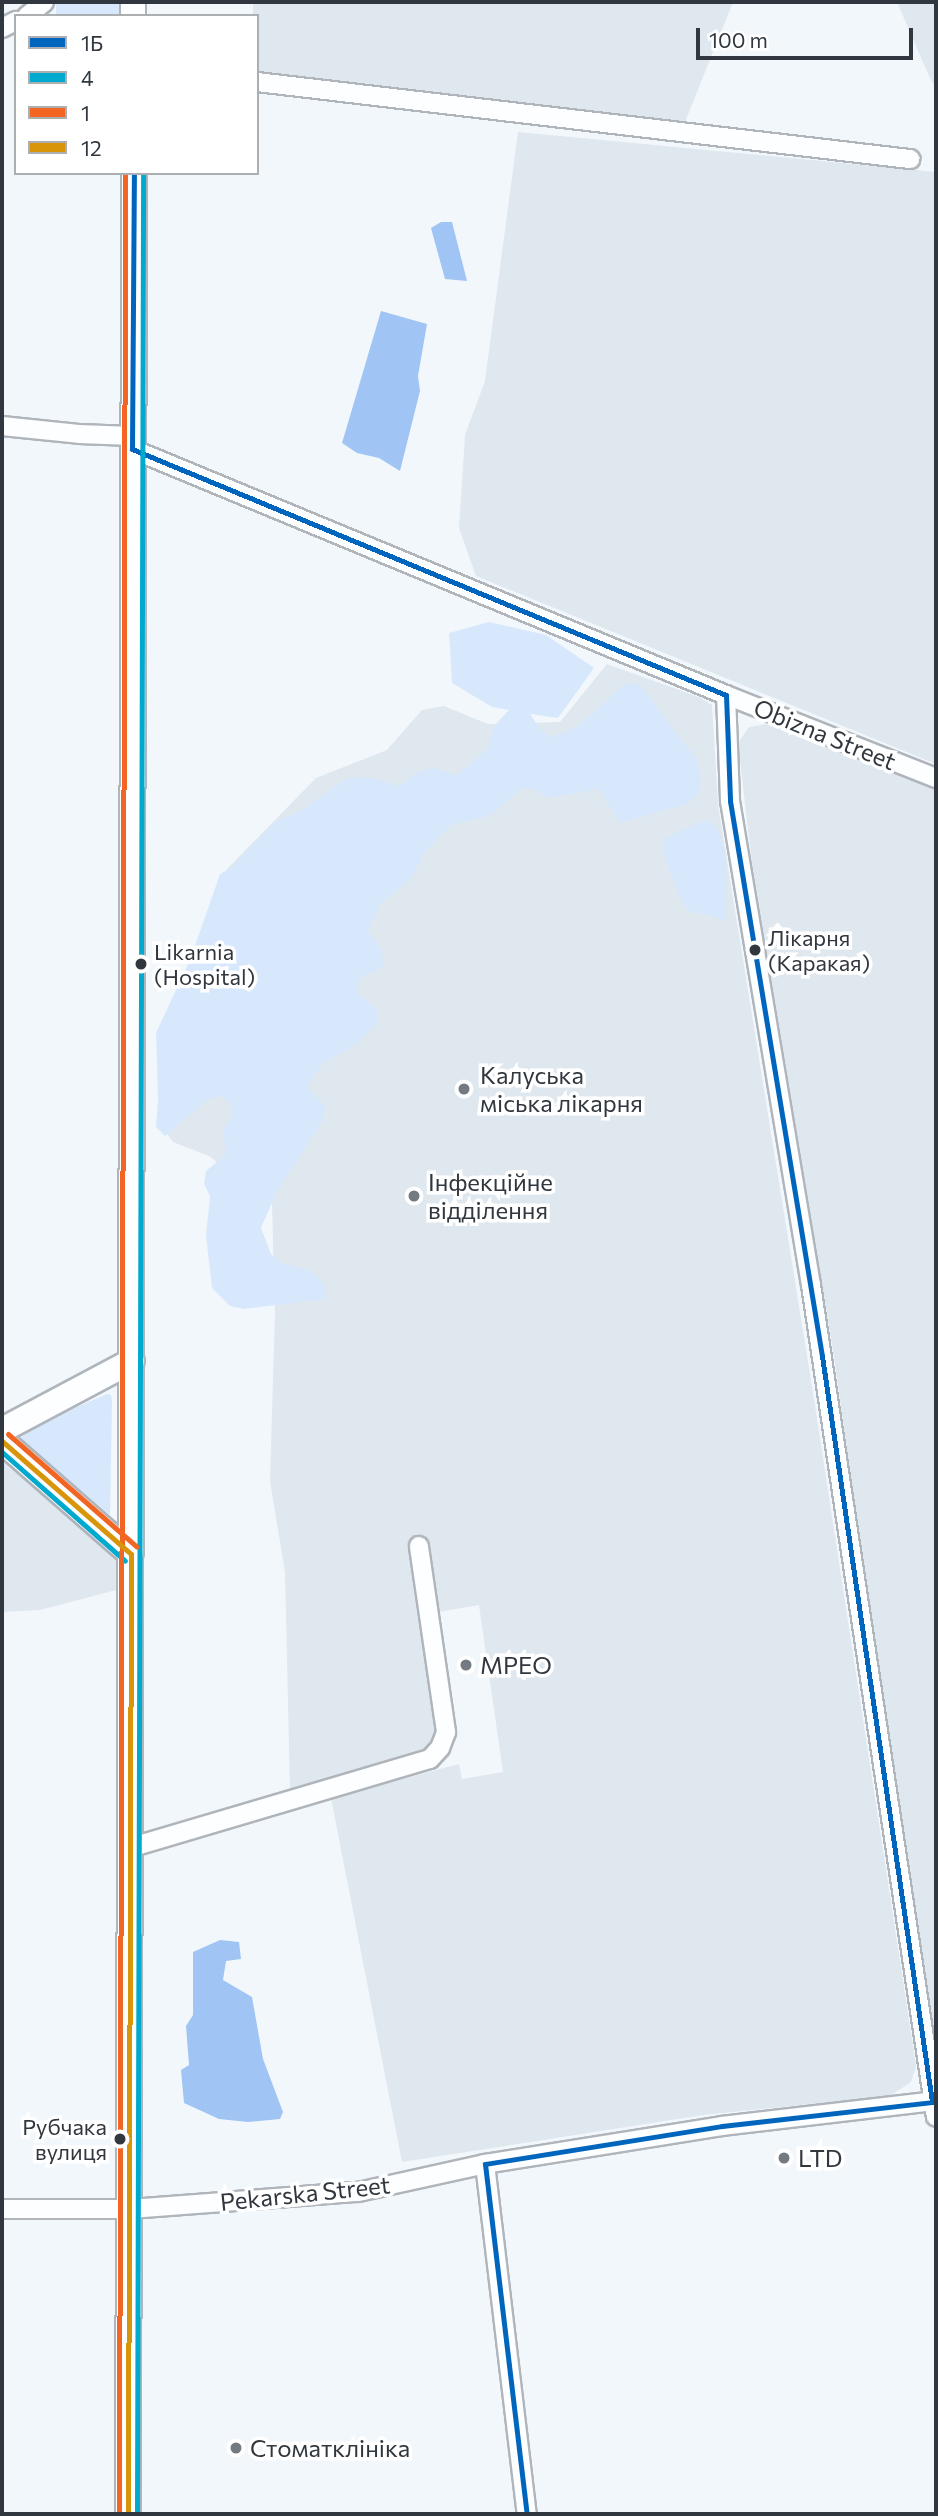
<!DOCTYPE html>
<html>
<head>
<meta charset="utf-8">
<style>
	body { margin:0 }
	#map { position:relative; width:938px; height:2516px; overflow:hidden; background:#f2f7fc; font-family:Commissioner,sans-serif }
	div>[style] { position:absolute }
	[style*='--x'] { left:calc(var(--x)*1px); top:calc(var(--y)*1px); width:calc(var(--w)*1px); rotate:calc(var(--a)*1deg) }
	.built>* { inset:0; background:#dfe7ef }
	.green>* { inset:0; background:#d7e8fd; transform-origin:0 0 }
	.water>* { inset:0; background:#a0c5f4 }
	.roads { filter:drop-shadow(2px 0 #afb5bb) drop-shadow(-2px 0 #afb5bb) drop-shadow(0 2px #afb5bb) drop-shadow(0 -2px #afb5bb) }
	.minor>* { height:18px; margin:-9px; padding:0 9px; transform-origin:9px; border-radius:9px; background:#fdfeff }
	.secondary>* { height:24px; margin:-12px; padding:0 12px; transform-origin:12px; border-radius:12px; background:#fdfeff }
	.bus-1>* { height:5px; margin:-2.5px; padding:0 2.5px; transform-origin:2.5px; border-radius:2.5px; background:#0065bd }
	.bus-2>* { height:5px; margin:-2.5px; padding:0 2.5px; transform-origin:2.5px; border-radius:2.5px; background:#00a9ce }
	.bus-3>* { height:5px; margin:-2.5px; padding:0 2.5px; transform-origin:2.5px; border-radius:2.5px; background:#f26522 }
	.bus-4>* { height:5px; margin:-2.5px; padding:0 2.5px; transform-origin:2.5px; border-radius:2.5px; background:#d99509 }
	.dots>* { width:19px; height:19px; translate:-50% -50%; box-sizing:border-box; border:4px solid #fff; border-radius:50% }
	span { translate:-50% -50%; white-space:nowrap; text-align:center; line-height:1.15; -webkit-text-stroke:7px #fff; paint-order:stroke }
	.bus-label { font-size:22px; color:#30373f }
	.left { translate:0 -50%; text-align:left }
	.right { translate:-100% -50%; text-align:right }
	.street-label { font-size:24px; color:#30373f }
	.poi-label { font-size:24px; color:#30373f }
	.frame { position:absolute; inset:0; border:4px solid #30373f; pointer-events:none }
	.legend { position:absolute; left:14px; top:14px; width:245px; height:161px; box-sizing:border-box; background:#fff; border:2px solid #acafb2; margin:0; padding:9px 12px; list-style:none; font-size:21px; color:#30373f }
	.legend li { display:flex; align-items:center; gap:14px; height:35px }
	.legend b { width:35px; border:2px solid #acafb2 }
	.scale { position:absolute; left:696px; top:28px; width:217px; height:32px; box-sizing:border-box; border:4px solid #30373f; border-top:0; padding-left:9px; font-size:21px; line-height:24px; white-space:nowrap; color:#30373f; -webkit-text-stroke:5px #fff; paint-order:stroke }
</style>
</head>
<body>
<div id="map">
	<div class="built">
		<i style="clip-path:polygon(253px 2px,733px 2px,683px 127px,257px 76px,257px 16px,253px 16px)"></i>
		<i style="clip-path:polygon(897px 2px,936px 2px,936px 89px,929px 76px)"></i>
		<i style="clip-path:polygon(518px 132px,936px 172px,936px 764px,476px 576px,459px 528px,465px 435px,485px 381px)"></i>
		<i style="clip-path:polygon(607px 664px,701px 698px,712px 705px,718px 805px,814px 1399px,916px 2066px,911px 2082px,890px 2096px,703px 2115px,402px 2162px,331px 1798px,459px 1764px,462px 1779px,503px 1772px,479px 1605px,421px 1615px,438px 1735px,432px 1749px,423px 1755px,290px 1790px,285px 1572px,270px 1481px,275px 1311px,272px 1204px,209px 1156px,173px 1142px,161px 1126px,202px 929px,227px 869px,316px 778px,387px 750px,422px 710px,444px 706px,488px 724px,560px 722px)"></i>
		<i style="clip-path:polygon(773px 723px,936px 789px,936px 2068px,888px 1749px,835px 1363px,751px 855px,738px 743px,749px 727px)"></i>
		<i style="clip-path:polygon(2px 1462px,96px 1536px,120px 1563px,120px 1589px,40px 1610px,2px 1612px)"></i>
	</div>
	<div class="green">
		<i style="left:56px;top:2px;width:63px;height:17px"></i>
		<i style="clip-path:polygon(489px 622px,546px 635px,594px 668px,558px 718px,530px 714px,541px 730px,552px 737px,577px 727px,626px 683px,639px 684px,696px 758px,701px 783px,696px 796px,686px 804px,620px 823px,599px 789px,547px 798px,536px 790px,522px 788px,491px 815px,451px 825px,423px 854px,412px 878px,381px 903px,368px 930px,382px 952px,383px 966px,359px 979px,358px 993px,378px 1010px,377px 1023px,358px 1043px,322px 1064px,307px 1087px,326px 1108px,323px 1120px,277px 1191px,261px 1228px,271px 1254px,281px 1263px,306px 1269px,317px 1276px,326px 1286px,326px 1299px,244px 1309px,230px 1306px,212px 1288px,206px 1236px,210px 1196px,204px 1184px,206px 1171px,226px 1154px,223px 1130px,231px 1118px,231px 1104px,220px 1096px,207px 1100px,165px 1136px,156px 1127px,158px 1100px,156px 1033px,190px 960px,220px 874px,231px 868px,275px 822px,302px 810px,347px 778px,374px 778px,398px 786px,418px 772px,432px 768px,457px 775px,487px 749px,495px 725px,509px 710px,492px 707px,452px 683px,449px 633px)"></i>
		<i style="clip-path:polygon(705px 820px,717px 827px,726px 851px,726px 920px,689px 911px,681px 901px,663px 852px,665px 838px)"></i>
		<i style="clip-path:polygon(107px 1394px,111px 1395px,112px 1402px,110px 1515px,20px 1439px,31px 1427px)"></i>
	</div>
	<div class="water">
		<i style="clip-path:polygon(441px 222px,452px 222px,467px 281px,445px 279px,431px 228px)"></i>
		<i style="clip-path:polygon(381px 311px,427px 324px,418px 376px,420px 391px,400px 471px,379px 458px,357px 453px,342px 443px)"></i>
		<i style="clip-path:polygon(220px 1940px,239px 1942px,241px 1959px,226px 1961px,223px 1980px,252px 1997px,263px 2059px,283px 2112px,280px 2119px,248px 2122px,219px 2119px,184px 2103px,181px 2070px,189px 2065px,186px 2026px,193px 2015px,193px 1952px)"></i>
	</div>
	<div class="roads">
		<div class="minor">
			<i style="--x:27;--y:16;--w:22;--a:-39"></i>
			<i style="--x:2;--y:28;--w:16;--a:-27"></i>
			<i style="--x:257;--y:82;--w:658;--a:6.73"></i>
			<i style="--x:2;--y:426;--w:77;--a:5.9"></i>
			<i style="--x:79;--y:434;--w:53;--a:2.2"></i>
			<i style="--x:132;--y:449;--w:643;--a:22.5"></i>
			<i style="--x:726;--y:695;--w:226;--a:21.6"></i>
			<i style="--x:726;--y:695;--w:106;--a:87.8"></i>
			<i style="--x:730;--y:801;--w:491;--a:80.5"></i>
			<i style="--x:811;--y:1285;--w:841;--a:81.46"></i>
			<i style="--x:129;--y:1848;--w:314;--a:-16.5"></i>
			<i style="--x:430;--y:1759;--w:15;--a:-48"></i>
			<i style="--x:440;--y:1748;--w:17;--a:-69"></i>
			<i style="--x:446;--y:1732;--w:188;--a:-98.3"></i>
			<i style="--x:485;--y:2164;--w:353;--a:83.2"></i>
			<i style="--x:2;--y:2209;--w:128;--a:0"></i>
			<i style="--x:130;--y:2209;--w:229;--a:-4.3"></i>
			<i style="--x:358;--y:2192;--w:130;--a:-12.4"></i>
			<i style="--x:485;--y:2164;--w:240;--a:-9.1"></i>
			<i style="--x:722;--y:2126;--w:215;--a:-6.7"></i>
		</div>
		<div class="secondary">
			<i style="--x:133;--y:2;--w:14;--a:90"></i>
			<i style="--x:2;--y:1430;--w:147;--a:-28"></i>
			<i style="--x:2;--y:1441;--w:171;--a:41.2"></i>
			<i style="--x:128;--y:2514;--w:2341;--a:-89.85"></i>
		</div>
	</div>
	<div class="bus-1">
		<i style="--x:132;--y:449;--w:643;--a:22.5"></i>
		<i style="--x:132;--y:449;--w:276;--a:-89.6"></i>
		<i style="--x:726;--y:695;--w:106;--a:87.8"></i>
		<i style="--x:730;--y:801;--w:563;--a:80.59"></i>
		<i style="--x:822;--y:1356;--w:754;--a:81.61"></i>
		<i style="--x:485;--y:2164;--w:240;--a:-9.1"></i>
		<i style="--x:722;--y:2126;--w:211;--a:-6.5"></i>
		<i style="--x:485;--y:2164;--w:353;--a:83.2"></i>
	</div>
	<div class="bus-2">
		<i style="--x:2;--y:1452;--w:164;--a:41.5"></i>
		<i style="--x:137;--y:2514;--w:2341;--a:-89.85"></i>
	</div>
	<div class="bus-3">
		<i style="--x:8;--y:1434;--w:171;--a:41.2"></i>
		<i style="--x:119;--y:2514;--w:2341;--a:-89.85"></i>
	</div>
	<div class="bus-4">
		<i style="--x:2;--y:1441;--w:171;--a:41.2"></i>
		<i style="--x:131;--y:1554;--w:960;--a:90.18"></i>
	</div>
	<div class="dots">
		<i style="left:755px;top:950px;background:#30373f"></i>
		<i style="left:141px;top:964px;background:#30373f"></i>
		<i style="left:464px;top:1089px;background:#747a81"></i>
		<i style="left:414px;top:1196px;background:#747a81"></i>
		<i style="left:466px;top:1665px;background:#747a81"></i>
		<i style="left:120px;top:2139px;background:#30373f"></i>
		<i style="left:784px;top:2158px;background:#747a81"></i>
		<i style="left:236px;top:2448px;background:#747a81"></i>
	</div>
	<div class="bus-label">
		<span class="left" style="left:768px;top:950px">Лікарня<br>(Каракая)</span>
		<span class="left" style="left:154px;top:964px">Likarnia<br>(Hospital)</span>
		<span class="right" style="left:107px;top:2139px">Рубчака<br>вулиця</span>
	</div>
	<div class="street-label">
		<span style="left:825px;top:734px;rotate:22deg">Obizna Street</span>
		<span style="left:305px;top:2193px;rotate:-6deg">Pekarska Street</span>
	</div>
	<div class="poi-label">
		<span class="left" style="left:480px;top:1089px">Калуська<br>міська лікарня</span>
		<span class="left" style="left:428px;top:1196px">Інфекційне<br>відділення</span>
		<span class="left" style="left:480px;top:1665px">МРЕО</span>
		<span class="left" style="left:798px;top:2158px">LTD</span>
		<span class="left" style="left:250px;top:2448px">Стоматклініка</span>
	</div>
	<div class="frame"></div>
	<ul class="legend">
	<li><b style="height:9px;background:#0065bd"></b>1Б</li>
	<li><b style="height:9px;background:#00a9ce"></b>4</li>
	<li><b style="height:9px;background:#f26522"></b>1</li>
	<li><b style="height:9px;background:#d99509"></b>12</li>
	</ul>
	<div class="scale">100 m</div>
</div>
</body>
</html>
